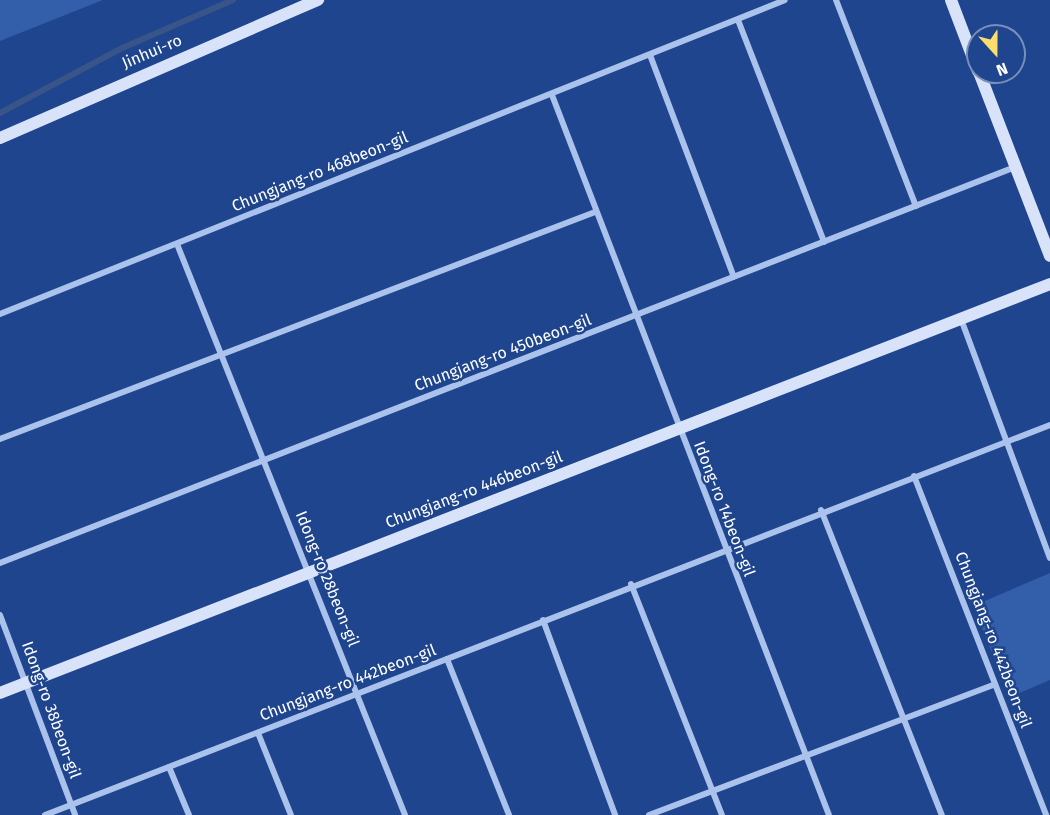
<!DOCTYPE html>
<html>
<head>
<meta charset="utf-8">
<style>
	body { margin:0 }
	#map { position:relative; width:1050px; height:815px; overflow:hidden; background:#1e458d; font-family:"Fira Sans",sans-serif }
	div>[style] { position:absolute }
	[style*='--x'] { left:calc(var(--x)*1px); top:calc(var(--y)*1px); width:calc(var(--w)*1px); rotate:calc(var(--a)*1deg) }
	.green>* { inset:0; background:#325eaa }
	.stream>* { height:6px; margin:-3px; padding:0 3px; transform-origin:3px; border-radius:3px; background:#385489 }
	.street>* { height:6px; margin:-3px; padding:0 3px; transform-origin:3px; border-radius:3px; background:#abc3ec }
	.secondary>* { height:12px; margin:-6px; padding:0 6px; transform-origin:6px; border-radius:6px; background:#d8e3f9 }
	span { translate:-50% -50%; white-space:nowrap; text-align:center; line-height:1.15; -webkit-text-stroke:5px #1e458d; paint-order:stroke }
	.street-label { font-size:16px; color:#fff }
	.north { position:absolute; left:966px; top:24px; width:60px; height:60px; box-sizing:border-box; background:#1e458d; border:2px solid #788fbb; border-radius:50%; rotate:159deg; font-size:16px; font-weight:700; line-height:24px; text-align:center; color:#fff }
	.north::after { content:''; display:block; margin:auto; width:21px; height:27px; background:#fbdd6b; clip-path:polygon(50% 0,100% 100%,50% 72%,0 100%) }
</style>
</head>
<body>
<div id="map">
	<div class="green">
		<i style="clip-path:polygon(0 0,103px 0,0 41px)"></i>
		<i style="clip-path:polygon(1050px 573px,1050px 680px,1010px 697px,973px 606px)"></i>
	</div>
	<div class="stream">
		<i style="--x:0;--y:113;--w:138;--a:-28"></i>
		<i style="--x:122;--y:48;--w:121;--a:-23.4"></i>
	</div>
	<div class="street">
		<i style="--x:836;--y:0;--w:221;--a:68.8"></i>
		<i style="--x:738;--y:20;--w:238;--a:68.8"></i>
		<i style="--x:650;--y:55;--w:237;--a:69.3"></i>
		<i style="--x:552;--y:95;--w:771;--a:68.96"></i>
		<i style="--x:177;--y:244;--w:615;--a:68.23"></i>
		<i style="--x:0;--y:314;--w:845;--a:-21.8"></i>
		<i style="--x:961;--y:319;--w:255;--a:69.6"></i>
		<i style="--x:0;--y:439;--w:637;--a:-20.88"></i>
		<i style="--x:914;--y:476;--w:364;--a:68.7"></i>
		<i style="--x:821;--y:510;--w:328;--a:68.4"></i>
		<i style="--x:0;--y:563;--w:1090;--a:-21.31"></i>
		<i style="--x:631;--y:584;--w:248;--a:68.5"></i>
		<i style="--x:0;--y:615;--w:214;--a:69.4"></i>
		<i style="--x:543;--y:620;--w:208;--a:69.7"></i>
		<i style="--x:447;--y:659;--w:168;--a:68.3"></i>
		<i style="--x:258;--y:733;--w:88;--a:68.1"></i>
		<i style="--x:169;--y:767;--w:52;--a:67.4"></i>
		<i style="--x:45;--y:815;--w:1078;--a:-21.21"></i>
		<i style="--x:649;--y:815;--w:370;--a:-20.7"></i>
	</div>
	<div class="secondary">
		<i style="--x:951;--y:0;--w:76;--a:69.2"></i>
		<i style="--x:979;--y:72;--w:197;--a:68.9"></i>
		<i style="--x:0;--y:138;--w:347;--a:-23.5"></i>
		<i style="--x:0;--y:693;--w:1127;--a:-21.28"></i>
	</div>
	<div class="street-label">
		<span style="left:152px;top:52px;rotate:-23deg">Jinhui-ro</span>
		<span style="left:320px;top:172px;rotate:-22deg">Chungjang-ro 468beon-gil</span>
		<span style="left:503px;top:353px;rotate:-21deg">Chungjang-ro 450beon-gil</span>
		<span style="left:474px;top:490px;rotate:-21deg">Chungjang-ro 446beon-gil</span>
		<span style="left:724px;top:509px;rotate:69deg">Idong-ro 14beon-gil</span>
		<span style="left:327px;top:579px;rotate:68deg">Idong-ro 28beon-gil</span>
		<span style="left:993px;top:640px;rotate:69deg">Chungjang-ro 442beon-gil</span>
		<span style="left:348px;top:683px;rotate:-21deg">Chungjang-ro 442beon-gil</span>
		<span style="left:51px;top:710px;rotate:70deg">Idong-ro 38beon-gil</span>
	</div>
	<div class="north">N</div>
</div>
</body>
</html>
